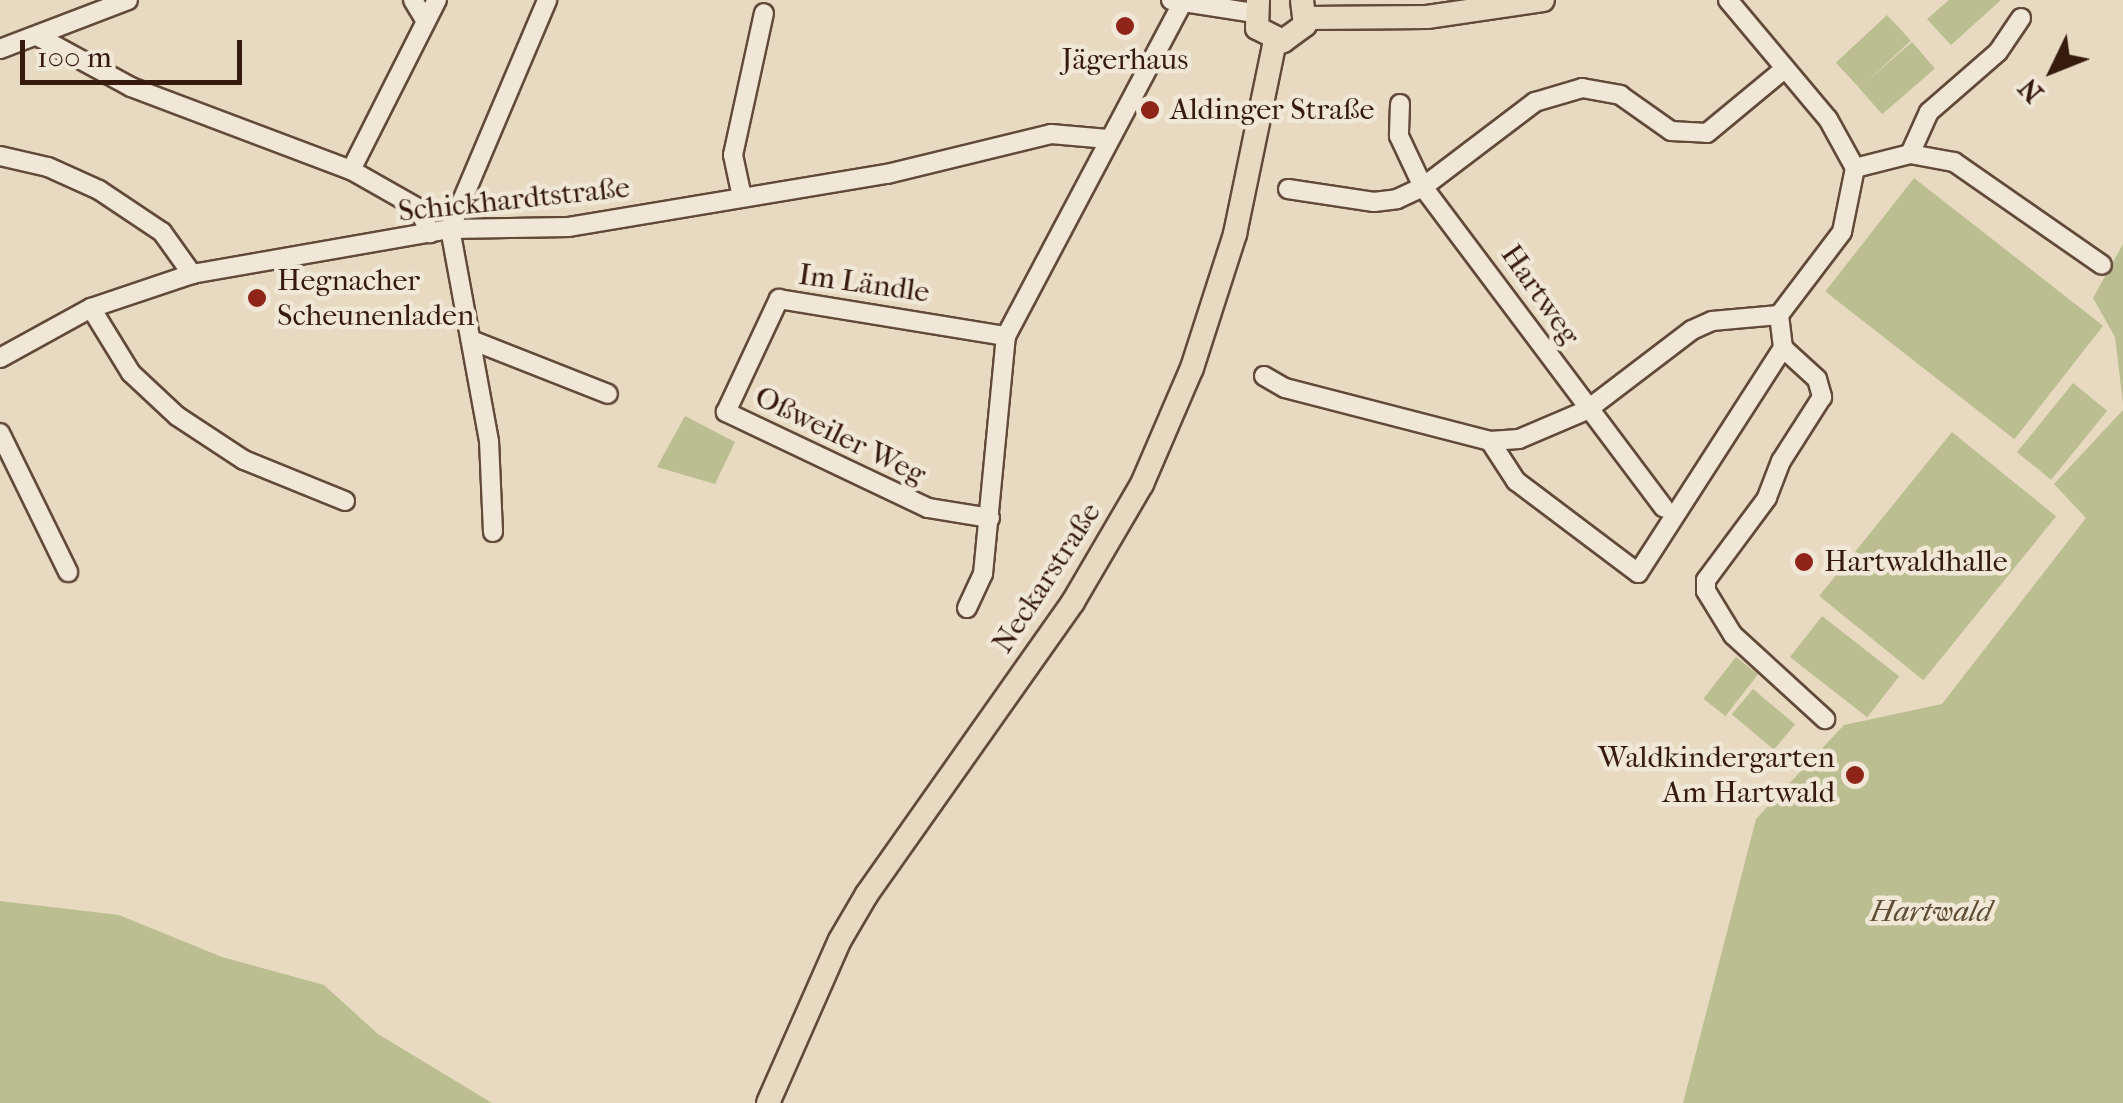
<!DOCTYPE html>
<html>
<head>
<meta charset="utf-8">
<style>
	body { margin:0 }
	#map { position:relative; width:2123px; height:1103px; overflow:hidden; background:#e8dac1; font-family:"IM FELL French Canon",serif }
	div>[style] { position:absolute }
	[style*='--x'] { left:calc(var(--x)*1px); top:calc(var(--y)*1px); width:calc(var(--w)*1px); rotate:calc(var(--a)*1deg) }
	.green>* { inset:0; background:#babe90; transform-origin:0 0 }
	.roads { filter:drop-shadow(2px 0 #624a39) drop-shadow(-2px 0 #624a39) drop-shadow(0 2px #624a39) drop-shadow(0 -2px #624a39) }
	.minor>* { height:18px; margin:-9px; padding:0 9px; transform-origin:9px; border-radius:9px; background:#f0e7d7 }
	.major>* { height:22px; margin:-11px; padding:0 11px; transform-origin:11px; border-radius:11px; background:#e8dac1 }
	.dots>* { width:28px; height:28px; translate:-50% -50%; box-sizing:border-box; border:5px solid #f0e7d7; border-radius:50% }
	span { translate:-50% -50%; white-space:nowrap; text-align:center; line-height:1.15; -webkit-text-stroke:9px #f0e7d7; paint-order:stroke }
	.poi-label { font-size:30px; color:#361a0c }
	.left { translate:0 -50%; text-align:left }
	.right { translate:-100% -50%; text-align:right }
	.street-label { font-size:30px; color:#361a0c }
	.park-label { font-size:30px; color:#5e4b34; font-style:italic }
	.north { position:absolute; left:2003px; top:20px; width:100px; height:100px; -webkit-text-stroke:8px #f0e7d7; paint-order:stroke; rotate:227deg; font-size:28px; font-weight:700; line-height:40px; text-align:center; color:#361a0c }
	.north::after { content:''; display:block; margin:auto; width:35px; height:45px; background:#361a0c; clip-path:polygon(50% 0,100% 100%,50% 72%,0 100%) }
	.scale { position:absolute; left:20px; top:40px; width:222px; height:45px; box-sizing:border-box; border:5px solid #361a0c; border-top:0; padding-left:12px; font-size:30px; line-height:35px; white-space:nowrap; color:#361a0c; -webkit-text-stroke:8px #f0e7d7; paint-order:stroke }
</style>
</head>
<body>
<div id="map">
	<div class="green">
		<i style="clip-path:polygon(1949px 0,2001px 0,1951px 45px,1927px 19px)"></i>
		<i style="left:1887px;top:15px;width:35px;height:70px;rotate:47deg"></i>
		<i style="left:1912px;top:42px;width:35px;height:70px;rotate:49deg"></i>
		<i style="left:1914px;top:178px;width:240px;height:144px;rotate:38deg"></i>
		<i style="clip-path:polygon(2123px 244px,2123px 404px,2115px 337px,2093px 298px)"></i>
		<i style="left:2073px;top:383px;width:44px;height:89px;rotate:39deg"></i>
		<i style="clip-path:polygon(2123px 410px,2123px 1103px,1683px 1103px,1756px 819px,1844px 725px,1942px 704px,2086px 518px,2054px 484px)"></i>
		<i style="clip-path:polygon(685px 416px,735px 442px,715px 484px,657px 467px)"></i>
		<i style="left:1952px;top:432px;width:134px;height:211px;rotate:39deg"></i>
		<i style="left:1822px;top:616px;width:98px;height:52px;rotate:38deg"></i>
		<i style="left:1736px;top:657px;width:28px;height:53px;rotate:38deg"></i>
		<i style="left:1753px;top:689px;width:55px;height:33px;rotate:40deg"></i>
		<i style="clip-path:polygon(0 901px,119px 915px,222px 957px,324px 985px,378px 1034px,492px 1103px,0 1103px)"></i>
	</div>
	<div class="roads">
		<div class="minor">
			<i style="--x:413;--y:0;--w:21;--a:59"></i>
			<i style="--x:1171;--y:0;--w:83;--a:9"></i>
			<i style="--x:1728;--y:0;--w:155;--a:50"></i>
			<i style="--x:1828;--y:119;--w:56;--a:61.1"></i>
			<i style="--x:1855;--y:168;--w:65;--a:101.5"></i>
			<i style="--x:1842;--y:232;--w:104;--a:127.2"></i>
			<i style="--x:1779;--y:315;--w:33;--a:83"></i>
			<i style="--x:1783;--y:348;--w:46;--a:42.4"></i>
			<i style="--x:1817;--y:379;--w:19;--a:74"></i>
			<i style="--x:1822;--y:397;--w:76;--a:122.6"></i>
			<i style="--x:1781;--y:461;--w:40;--a:111"></i>
			<i style="--x:1767;--y:498;--w:102;--a:126.6"></i>
			<i style="--x:1706;--y:580;--w:11;--a:90"></i>
			<i style="--x:1706;--y:591;--w:52;--a:58.5"></i>
			<i style="--x:1733;--y:635;--w:125;--a:42.4"></i>
			<i style="--x:39;--y:37;--w:105;--a:28.5"></i>
			<i style="--x:131;--y:87;--w:235;--a:20.7"></i>
			<i style="--x:351;--y:170;--w:77;--a:29.6"></i>
			<i style="--x:418;--y:208;--w:28;--a:64"></i>
			<i style="--x:0;--y:49;--w:137;--a:-20.9"></i>
			<i style="--x:1400;--y:104;--w:32;--a:92"></i>
			<i style="--x:1399;--y:136;--w:56;--a:64.8"></i>
			<i style="--x:1423;--y:187;--w:401;--a:53.1"></i>
			<i style="--x:1910;--y:154;--w:46;--a:-65.7"></i>
			<i style="--x:1929;--y:112;--w:91;--a:-41"></i>
			<i style="--x:1998;--y:52;--w:41;--a:-55.9"></i>
			<i style="--x:0;--y:156;--w:49;--a:12.9"></i>
			<i style="--x:48;--y:167;--w:56;--a:24.3"></i>
			<i style="--x:99;--y:190;--w:76;--a:33.7"></i>
			<i style="--x:162;--y:232;--w:52;--a:54.5"></i>
			<i style="--x:1855;--y:168;--w:57;--a:-14.3"></i>
			<i style="--x:1910;--y:154;--w:45;--a:10.3"></i>
			<i style="--x:1954;--y:162;--w:180;--a:34.8"></i>
			<i style="--x:351;--y:170;--w:191;--a:-63.2"></i>
			<i style="--x:1288;--y:189;--w:87;--a:8.6"></i>
			<i style="--x:1374;--y:202;--w:23;--a:-7"></i>
			<i style="--x:1397;--y:199;--w:29;--a:-25"></i>
			<i style="--x:1423;--y:187;--w:141;--a:-37.2"></i>
			<i style="--x:1535;--y:102;--w:49;--a:-16.6"></i>
			<i style="--x:1582;--y:88;--w:39;--a:10"></i>
			<i style="--x:1620;--y:95;--w:62;--a:35.2"></i>
			<i style="--x:1671;--y:131;--w:36;--a:3"></i>
			<i style="--x:1707;--y:133;--w:97;--a:-39.6"></i>
			<i style="--x:742;--y:197;--w:43;--a:-102.1"></i>
			<i style="--x:733;--y:155;--w:145;--a:-77.7"></i>
			<i style="--x:91;--y:308;--w:76;--a:58.4"></i>
			<i style="--x:131;--y:373;--w:63;--a:43.1"></i>
			<i style="--x:177;--y:416;--w:80;--a:33.3"></i>
			<i style="--x:244;--y:460;--w:109;--a:22.1"></i>
			<i style="--x:471;--y:340;--w:147;--a:21.5"></i>
			<i style="--x:0;--y:358;--w:104;--a:-28.8"></i>
			<i style="--x:91;--y:308;--w:107;--a:-18.6"></i>
			<i style="--x:192;--y:274;--w:262;--a:-9.9"></i>
			<i style="--x:450;--y:229;--w:119;--a:-1"></i>
			<i style="--x:569;--y:227;--w:322;--a:-9.5"></i>
			<i style="--x:887;--y:174;--w:169;--a:-13.7"></i>
			<i style="--x:1051;--y:134;--w:57;--a:5"></i>
			<i style="--x:1264;--y:376;--w:24;--a:30"></i>
			<i style="--x:1285;--y:388;--w:212;--a:14.5"></i>
			<i style="--x:1490;--y:441;--w:29;--a:-4"></i>
			<i style="--x:1519;--y:439;--w:74;--a:-23.1"></i>
			<i style="--x:1587;--y:410;--w:132;--a:-37.3"></i>
			<i style="--x:1692;--y:330;--w:22;--a:-24"></i>
			<i style="--x:1712;--y:321;--w:67;--a:-5.1"></i>
			<i style="--x:0;--y:433;--w:155;--a:63.9"></i>
			<i style="--x:1490;--y:441;--w:48;--a:57"></i>
			<i style="--x:1516;--y:481;--w:153;--a:37"></i>
			<i style="--x:1638;--y:573;--w:268;--a:-57.2"></i>
			<i style="--x:990;--y:518;--w:63;--a:-170.8"></i>
			<i style="--x:928;--y:508;--w:224;--a:-154.6"></i>
			<i style="--x:726;--y:412;--w:125;--a:-64.9"></i>
			<i style="--x:779;--y:299;--w:230;--a:9.3"></i>
			<i style="--x:493;--y:532;--w:91;--a:-92.5"></i>
			<i style="--x:489;--y:441;--w:216;--a:-100.4"></i>
			<i style="--x:450;--y:229;--w:249;--a:-67"></i>
			<i style="--x:967;--y:608;--w:38;--a:-65"></i>
			<i style="--x:983;--y:574;--w:239;--a:-84.5"></i>
			<i style="--x:1006;--y:336;--w:376;--a:-62.1"></i>
		</div>
		<div class="major">
			<i style="--x:1258;--y:0;--w:28;--a:92"></i>
			<i style="--x:1257;--y:28;--w:29;--a:27"></i>
			<i style="--x:1283;--y:41;--w:27;--a:-36"></i>
			<i style="--x:1305;--y:25;--w:25;--a:-97"></i>
			<i style="--x:1307;--y:18;--w:120;--a:-0.5"></i>
			<i style="--x:1427;--y:17;--w:117;--a:-8.3"></i>
			<i style="--x:768;--y:1103;--w:178;--a:-66.2"></i>
			<i style="--x:840;--y:940;--w:53;--a:-59.6"></i>
			<i style="--x:867;--y:894;--w:357;--a:-54.8"></i>
			<i style="--x:1073;--y:602;--w:137;--a:-59.7"></i>
			<i style="--x:1142;--y:484;--w:126;--a:-66.7"></i>
			<i style="--x:1192;--y:368;--w:141;--a:-72.2"></i>
			<i style="--x:1235;--y:234;--w:197;--a:-78.3"></i>
		</div>
	</div>
	<div class="dots">
		<i style="left:1125px;top:26px;background:#8f2418"></i>
		<i style="left:1150px;top:110px;background:#8f2418"></i>
		<i style="left:257px;top:298px;background:#8f2418"></i>
		<i style="left:1804px;top:562px;background:#8f2418"></i>
		<i style="left:1855px;top:775px;background:#8f2418"></i>
	</div>
	<div class="poi-label">
		<span style="left:1125px;top:60px">Jägerhaus</span>
		<span class="left" style="left:1170px;top:110px">Aldinger Straße</span>
		<span class="left" style="left:277px;top:298px">Hegnacher<br>Scheunenladen</span>
		<span class="left" style="left:1824px;top:562px">Hartwaldhalle</span>
		<span class="right" style="left:1835px;top:775px">Waldkindergarten<br>Am Hartwald</span>
	</div>
	<div class="street-label">
		<span style="left:514px;top:200px;rotate:-6deg">Schickhardtstraße</span>
		<span style="left:864px;top:284px;rotate:8deg">Im Ländle</span>
		<span style="left:1540px;top:295px;rotate:55deg">Hartweg</span>
		<span style="left:840px;top:436px;rotate:26deg">Oßweiler Weg</span>
		<span style="left:1047px;top:578px;rotate:-57deg">Neckarstraße</span>
	</div>
	<div class="park-label">
		<span style="left:1931px;top:912px">Hartwald</span>
	</div>
	<div class="north">N</div>
	<div class="scale">100 m</div>
</div>
</body>
</html>
